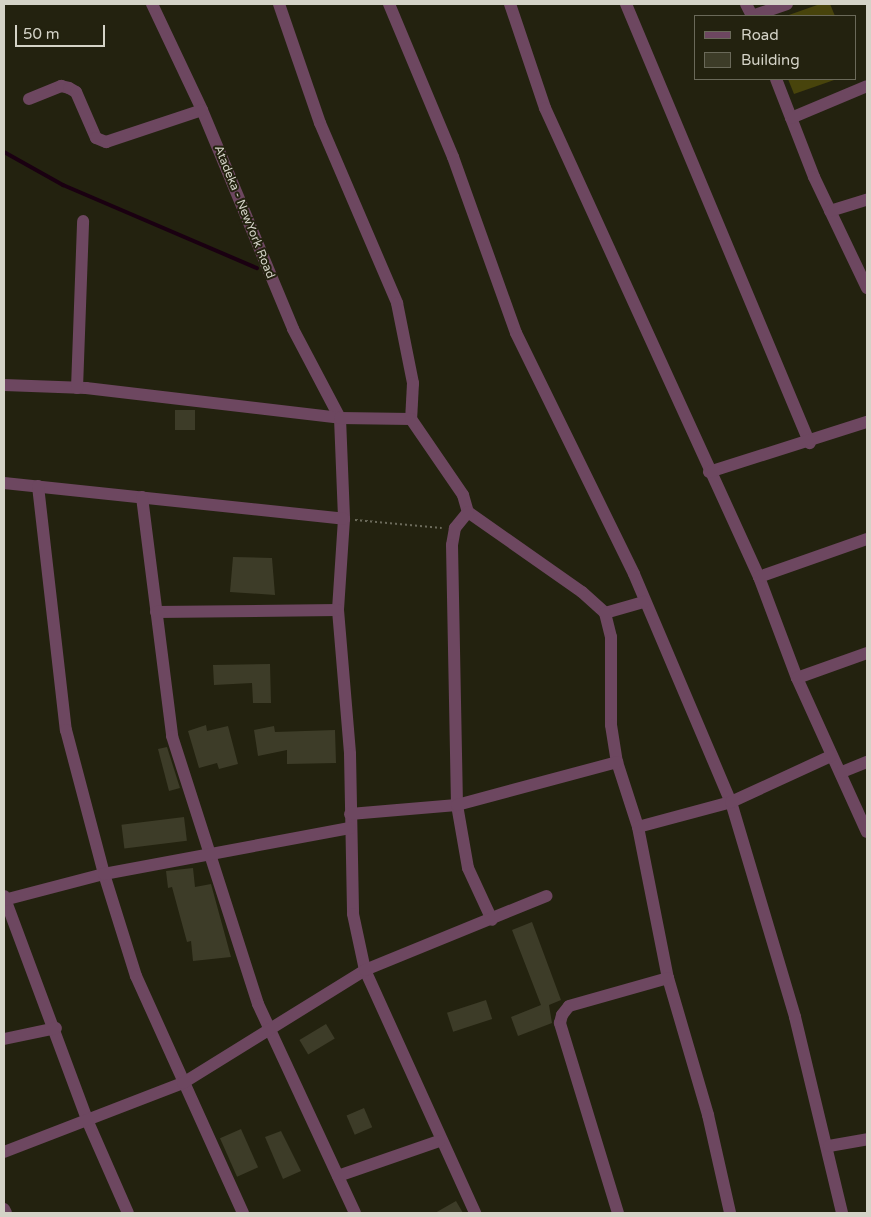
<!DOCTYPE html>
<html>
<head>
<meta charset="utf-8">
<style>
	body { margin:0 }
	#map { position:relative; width:871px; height:1217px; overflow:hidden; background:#23220f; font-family:"Varela Round",sans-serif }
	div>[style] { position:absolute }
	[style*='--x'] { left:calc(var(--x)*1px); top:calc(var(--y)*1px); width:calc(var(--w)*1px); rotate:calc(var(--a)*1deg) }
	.green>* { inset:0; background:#48440c }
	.stream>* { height:4px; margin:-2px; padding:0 2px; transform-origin:2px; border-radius:2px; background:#1a0011 }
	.building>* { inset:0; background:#3d3c28; transform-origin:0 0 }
	.path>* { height:2px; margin-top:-1px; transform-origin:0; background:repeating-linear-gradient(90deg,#6b6a5a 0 2.5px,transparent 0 5px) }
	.minor>* { height:12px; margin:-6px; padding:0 6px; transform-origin:6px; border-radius:6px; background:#6d4760 }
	span { translate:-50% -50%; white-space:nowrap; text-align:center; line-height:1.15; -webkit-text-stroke:4px #23220f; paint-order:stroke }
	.street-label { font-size:12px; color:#d4d3c7 }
	.frame { position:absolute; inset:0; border:5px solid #d4d3c7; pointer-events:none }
	.legend { position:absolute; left:694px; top:15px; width:162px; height:65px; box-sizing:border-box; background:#23220f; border:1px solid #6a6959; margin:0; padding:6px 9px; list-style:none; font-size:15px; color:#d4d3c7 }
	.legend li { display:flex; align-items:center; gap:10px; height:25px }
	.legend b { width:25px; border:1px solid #6a6959 }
	.scale { position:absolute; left:15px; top:25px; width:90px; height:22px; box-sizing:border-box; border:2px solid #d4d3c7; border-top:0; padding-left:6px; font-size:15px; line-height:18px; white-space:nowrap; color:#d4d3c7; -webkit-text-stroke:4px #23220f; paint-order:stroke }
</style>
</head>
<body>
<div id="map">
	<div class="green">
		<i style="clip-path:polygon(820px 4px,830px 4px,835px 16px,786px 16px)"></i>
		<i style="clip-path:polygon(788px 79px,837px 79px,794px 94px)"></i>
	</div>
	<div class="stream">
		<i style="--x:4;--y:152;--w:68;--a:29.2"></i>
		<i style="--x:63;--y:185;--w:211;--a:23.2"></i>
	</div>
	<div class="building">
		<i style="left:175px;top:410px;width:20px;height:20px"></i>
		<i style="clip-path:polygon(233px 557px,272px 558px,275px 595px,230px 592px)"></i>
		<i style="clip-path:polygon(270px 664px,271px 703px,253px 703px,252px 683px,214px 685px,213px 665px)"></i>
		<i style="clip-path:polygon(206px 725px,207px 731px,228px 726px,238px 764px,219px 769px,217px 763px,199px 768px,188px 731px)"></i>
		<i style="clip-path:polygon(274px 726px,275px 732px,335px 730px,336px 763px,287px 764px,287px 750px,258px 756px,254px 730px)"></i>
		<i style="clip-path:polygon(167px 747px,180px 788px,169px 791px,158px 749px)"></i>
		<i style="left:184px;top:817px;width:24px;height:63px;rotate:83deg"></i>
		<i style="clip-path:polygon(193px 868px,195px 887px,211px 884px,231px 957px,193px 961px,191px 941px,187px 942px,172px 887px,168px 888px,166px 871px)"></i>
		<i style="clip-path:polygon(532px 922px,561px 1000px,549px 1005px,552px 1023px,518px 1036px,511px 1017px,541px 1005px,512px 930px)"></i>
		<i style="left:486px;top:1000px;width:20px;height:41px;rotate:72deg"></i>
		<i style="left:326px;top:1024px;width:17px;height:31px;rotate:59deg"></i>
		<i style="left:364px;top:1108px;width:21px;height:19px;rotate:67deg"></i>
		<i style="left:241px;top:1129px;width:42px;height:23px;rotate:66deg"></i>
		<i style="clip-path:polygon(281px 1131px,301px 1171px,283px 1179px,265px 1137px)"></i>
		<i style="clip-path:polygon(456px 1201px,463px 1213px,435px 1213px)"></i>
	</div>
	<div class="path">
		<i style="--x:355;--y:520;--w:87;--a:5.3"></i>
	</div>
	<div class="minor">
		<i style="--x:152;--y:4;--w:117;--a:64.7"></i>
		<i style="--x:202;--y:110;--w:237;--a:67.4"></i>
		<i style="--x:293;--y:329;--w:101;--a:62.2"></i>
		<i style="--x:340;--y:418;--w:101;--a:87.7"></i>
		<i style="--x:344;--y:519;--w:91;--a:93.8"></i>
		<i style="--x:338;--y:610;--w:144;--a:85.2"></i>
		<i style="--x:350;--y:754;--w:160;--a:88.9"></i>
		<i style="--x:353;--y:914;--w:57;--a:77.9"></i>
		<i style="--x:365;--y:970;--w:267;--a:65.6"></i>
		<i style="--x:279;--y:4;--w:126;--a:71"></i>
		<i style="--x:320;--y:123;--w:196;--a:66.8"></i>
		<i style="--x:397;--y:303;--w:82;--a:78.7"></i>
		<i style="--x:413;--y:383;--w:36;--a:93"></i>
		<i style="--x:389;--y:4;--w:166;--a:67.3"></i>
		<i style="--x:453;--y:157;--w:187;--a:70.3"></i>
		<i style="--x:516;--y:333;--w:268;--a:63.9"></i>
		<i style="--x:634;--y:574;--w:248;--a:67"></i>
		<i style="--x:731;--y:802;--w:224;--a:73.4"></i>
		<i style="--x:795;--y:1017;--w:202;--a:76.5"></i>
		<i style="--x:510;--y:4;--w:110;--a:71.4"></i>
		<i style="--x:545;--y:108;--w:516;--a:65.47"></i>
		<i style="--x:759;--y:577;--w:108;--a:69.4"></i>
		<i style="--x:797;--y:678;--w:169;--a:65.6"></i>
		<i style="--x:626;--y:4;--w:476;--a:67.3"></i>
		<i style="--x:746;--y:4;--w:13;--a:63"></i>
		<i style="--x:752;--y:16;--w:37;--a:-19"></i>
		<i style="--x:776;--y:79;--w:105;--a:68.8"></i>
		<i style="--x:814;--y:177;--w:123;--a:64.5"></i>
		<i style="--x:29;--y:99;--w:35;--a:-22"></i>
		<i style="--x:61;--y:86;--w:8;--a:14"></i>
		<i style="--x:69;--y:88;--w:8;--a:30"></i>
		<i style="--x:76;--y:92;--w:50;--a:66.5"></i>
		<i style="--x:96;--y:138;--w:11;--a:22"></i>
		<i style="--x:106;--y:142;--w:101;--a:-18.4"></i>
		<i style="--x:791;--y:118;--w:82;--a:-22.8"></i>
		<i style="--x:830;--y:211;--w:39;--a:-17"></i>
		<i style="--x:4;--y:385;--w:82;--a:2.1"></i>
		<i style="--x:86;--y:388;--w:256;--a:6.7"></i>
		<i style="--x:340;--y:418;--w:71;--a:0.8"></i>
		<i style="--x:411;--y:419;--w:92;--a:55.6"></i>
		<i style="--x:463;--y:495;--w:18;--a:74"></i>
		<i style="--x:468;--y:512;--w:139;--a:35.1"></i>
		<i style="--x:582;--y:592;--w:31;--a:42"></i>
		<i style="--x:605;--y:613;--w:41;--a:-15.8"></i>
		<i style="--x:77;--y:388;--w:167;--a:-87.9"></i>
		<i style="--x:709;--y:472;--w:166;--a:-17.6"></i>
		<i style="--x:4;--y:483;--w:342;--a:6"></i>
		<i style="--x:38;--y:486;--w:246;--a:83.5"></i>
		<i style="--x:66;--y:730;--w:149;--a:75.2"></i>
		<i style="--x:104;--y:874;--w:107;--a:72.6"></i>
		<i style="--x:136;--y:976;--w:260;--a:65.7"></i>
		<i style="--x:142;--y:497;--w:241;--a:82.8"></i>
		<i style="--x:172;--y:736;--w:281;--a:72.2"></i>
		<i style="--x:258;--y:1004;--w:230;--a:65.1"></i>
		<i style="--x:468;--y:512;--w:21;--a:129"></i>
		<i style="--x:455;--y:528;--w:17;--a:100"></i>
		<i style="--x:452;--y:545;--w:260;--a:88.9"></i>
		<i style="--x:457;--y:805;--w:64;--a:80.1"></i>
		<i style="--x:468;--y:868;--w:57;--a:65.2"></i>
		<i style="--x:759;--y:577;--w:114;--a:-19.4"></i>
		<i style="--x:156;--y:612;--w:182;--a:-0.6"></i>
		<i style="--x:605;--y:613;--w:25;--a:76"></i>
		<i style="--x:611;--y:637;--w:88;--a:90"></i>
		<i style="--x:611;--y:725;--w:37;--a:81"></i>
		<i style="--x:617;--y:762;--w:68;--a:72.1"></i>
		<i style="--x:638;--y:827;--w:154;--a:78.8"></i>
		<i style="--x:668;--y:978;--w:143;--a:73.7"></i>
		<i style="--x:708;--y:1115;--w:100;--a:77.3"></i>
		<i style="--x:797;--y:678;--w:74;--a:-19.7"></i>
		<i style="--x:842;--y:772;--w:27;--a:-22"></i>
		<i style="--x:350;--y:814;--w:107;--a:-4.8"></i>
		<i style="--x:457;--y:805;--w:166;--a:-15"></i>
		<i style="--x:638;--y:827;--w:96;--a:-15"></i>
		<i style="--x:731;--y:802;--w:110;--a:-24.7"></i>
		<i style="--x:4;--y:896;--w:241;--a:69.6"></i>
		<i style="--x:88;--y:1122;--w:99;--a:66.3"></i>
		<i style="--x:4;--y:900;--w:103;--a:-14.6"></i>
		<i style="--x:104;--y:874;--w:250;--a:-10.6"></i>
		<i style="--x:4;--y:1039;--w:53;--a:-11.9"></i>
		<i style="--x:829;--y:1146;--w:39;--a:-10"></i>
		<i style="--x:4;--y:1152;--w:192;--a:-21.1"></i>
		<i style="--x:183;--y:1083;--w:214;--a:-31.8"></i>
		<i style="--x:365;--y:970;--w:196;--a:-22.2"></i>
		<i style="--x:338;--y:1176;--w:107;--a:-19.1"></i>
		<i style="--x:4;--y:1209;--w:4;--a:63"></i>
		<i style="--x:618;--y:1213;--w:199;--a:-107"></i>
		<i style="--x:560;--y:1023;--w:8;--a:-76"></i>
		<i style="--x:562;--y:1015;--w:11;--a:-52"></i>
		<i style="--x:569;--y:1006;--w:103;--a:-15.8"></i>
	</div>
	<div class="street-label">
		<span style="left:244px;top:212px;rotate:68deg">Atadeka - NewYork Road</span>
	</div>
	<div class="frame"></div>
	<ul class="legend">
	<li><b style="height:6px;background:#6d4760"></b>Road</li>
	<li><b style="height:14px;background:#3d3c28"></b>Building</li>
	</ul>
	<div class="scale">50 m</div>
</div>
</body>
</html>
